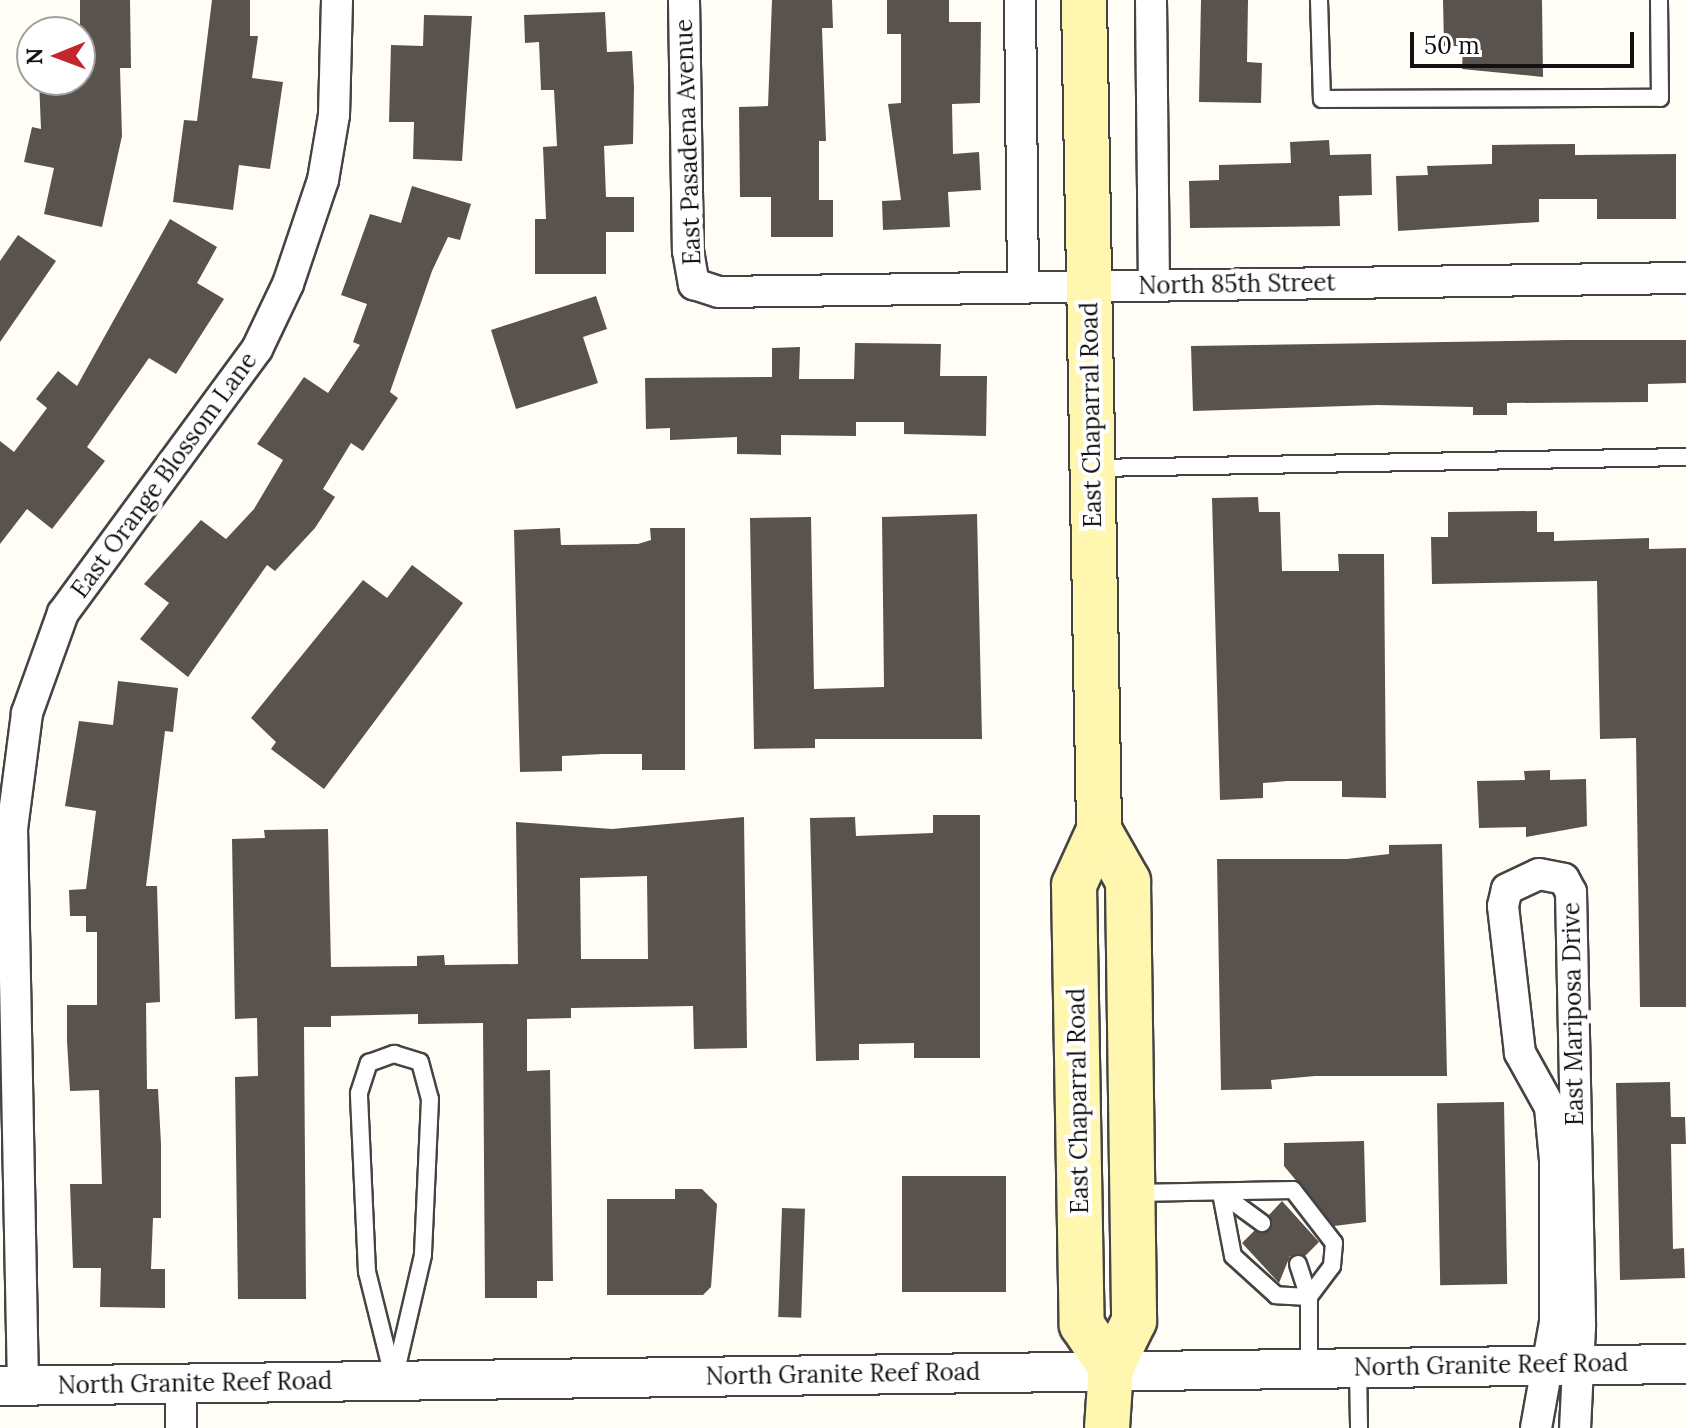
<!DOCTYPE html>
<html>
<head>
<meta charset="utf-8">
<style>
	body { margin:0 }
	#map { position:relative; width:1686px; height:1428px; overflow:hidden; background:#fffdf5; font-family:Lora,serif }
	div>[style] { position:absolute }
	[style*='--x'] { left:calc(var(--x)*1px); top:calc(var(--y)*1px); width:calc(var(--w)*1px); rotate:calc(var(--a)*1deg) }
	.building>* { inset:0; background:#5a524d; transform-origin:0 0 }
	.roads { filter:drop-shadow(2px 0 #444) drop-shadow(-2px 0 #444) drop-shadow(0 2px #444) drop-shadow(0 -2px #444) }
	.service>* { height:16px; margin:-8px; padding:0 8px; transform-origin:8px; border-radius:8px; background:#fff }
	.minor>* { height:30px; margin:-15px; padding:0 15px; transform-origin:15px; border-radius:15px; background:#fff }
	.tertiary>* { height:38px; margin:-19px; padding:0 19px; transform-origin:19px; border-radius:19px; background:#fff }
	.secondary>* { height:44px; margin:-22px; padding:0 22px; transform-origin:22px; border-radius:22px; background:#fff6b0 }
	span { translate:-50% -50%; white-space:nowrap; text-align:center; line-height:1.15; -webkit-text-stroke:8px #fff; paint-order:stroke }
	.street-label { font-size:24px; color:#111 }
	.north { position:absolute; left:16px; top:16px; width:80px; height:80px; box-sizing:border-box; background:#fff; border:2px solid #a0a0a0; border-radius:50%; rotate:269deg; font-size:22px; font-weight:700; line-height:32px; text-align:center; color:#111 }
	.north::after { content:''; display:block; margin:auto; width:28px; height:36px; background:#c4262e; clip-path:polygon(50% 0,100% 100%,50% 72%,0 100%) }
	.scale { position:absolute; left:1410px; top:32px; width:224px; height:36px; box-sizing:border-box; border:4px solid #111; border-top:0; padding-left:10px; font-size:24px; line-height:28px; white-space:nowrap; color:#111; -webkit-text-stroke:6px #fff; paint-order:stroke }
</style>
</head>
<body>
<div id="map">
	<div class="building">
		<i style="clip-path:polygon(80px 0,130px 0,131px 68px,120px 68px,122px 136px,102px 227px,44px 214px,54px 168px,24px 162px,32px 127px,41px 129px,39px 80px,80px 80px)"></i>
		<i style="clip-path:polygon(212px 0,250px 0,250px 36px,258px 36px,252px 78px,283px 82px,270px 169px,239px 165px,233px 210px,173px 202px,184px 120px,197px 121px)"></i>
		<i style="clip-path:polygon(772px 0,832px 0,833px 28px,822px 28px,826px 141px,819px 141px,819px 200px,833px 200px,833px 237px,771px 237px,771px 197px,740px 197px,739px 107px,768px 106px)"></i>
		<i style="clip-path:polygon(887px 0,949px 0,949px 22px,981px 22px,980px 103px,952px 104px,953px 154px,979px 152px,981px 190px,948px 192px,950px 227px,883px 230px,882px 201px,901px 200px,888px 104px,901px 103px,901px 34px,887px 34px)"></i>
		<i style="clip-path:polygon(1201px 0,1248px 0,1247px 62px,1262px 63px,1261px 103px,1199px 102px)"></i>
		<i style="clip-path:polygon(1443px 0,1542px 0,1543px 77px,1462px 69px,1463px 46px,1444px 46px)"></i>
		<i style="clip-path:polygon(605px 12px,607px 52px,632px 51px,634px 87px,633px 144px,604px 146px,606px 197px,634px 197px,634px 232px,606px 232px,606px 274px,535px 274px,535px 219px,546px 219px,543px 147px,557px 146px,554px 90px,541px 90px,539px 42px,525px 43px,524px 15px)"></i>
		<i style="clip-path:polygon(424px 15px,472px 16px,462px 161px,413px 159px,414px 122px,389px 122px,391px 45px,423px 46px)"></i>
		<i style="clip-path:polygon(1329px 140px,1330px 155px,1371px 154px,1372px 195px,1339px 196px,1340px 226px,1190px 228px,1189px 181px,1219px 180px,1219px 165px,1291px 163px,1290px 142px)"></i>
		<i style="clip-path:polygon(1575px 144px,1575px 155px,1676px 154px,1676px 219px,1597px 219px,1597px 199px,1539px 199px,1539px 222px,1398px 231px,1396px 176px,1428px 175px,1427px 166px,1492px 164px,1492px 145px)"></i>
		<i style="clip-path:polygon(412px 186px,471px 204px,460px 240px,448px 237px,432px 271px,390px 392px,398px 398px,363px 451px,351px 443px,323px 489px,335px 497px,315px 528px,275px 571px,267px 565px,188px 677px,140px 639px,169px 603px,144px 584px,201px 520px,226px 539px,254px 509px,283px 460px,257px 444px,304px 377px,328px 393px,360px 345px,353px 342px,367px 304px,341px 295px,370px 214px,401px 223px)"></i>
		<i style="clip-path:polygon(170px 219px,217px 247px,197px 283px,224px 299px,176px 374px,149px 358px,87px 447px,105px 461px,52px 529px,27px 509px,0 544px,0 441px,14px 452px,47px 408px,36px 399px,58px 371px,77px 386px)"></i>
		<i style="clip-path:polygon(18px 235px,56px 261px,0 342px,0 261px)"></i>
		<i style="clip-path:polygon(596px 296px,607px 329px,583px 337px,598px 383px,516px 409px,491px 330px)"></i>
		<i style="clip-path:polygon(1569px 340px,1686px 340px,1686px 383px,1648px 384px,1648px 402px,1507px 403px,1507px 415px,1473px 415px,1473px 407px,1377px 405px,1193px 411px,1191px 346px)"></i>
		<i style="clip-path:polygon(855px 343px,941px 344px,940px 376px,987px 376px,986px 436px,904px 434px,904px 422px,856px 422px,856px 436px,781px 435px,781px 455px,737px 454px,737px 437px,670px 440px,670px 428px,646px 429px,645px 378px,772px 377px,772px 348px,800px 347px,799px 379px,854px 379px)"></i>
		<i style="clip-path:polygon(1258px 497px,1259px 512px,1280px 512px,1282px 571px,1339px 571px,1338px 554px,1384px 554px,1386px 798px,1342px 797px,1342px 781px,1287px 781px,1263px 783px,1263px 798px,1220px 800px,1212px 498px)"></i>
		<i style="clip-path:polygon(1537px 511px,1537px 532px,1554px 532px,1554px 541px,1649px 538px,1649px 549px,1686px 548px,1686px 1007px,1640px 1007px,1636px 738px,1600px 739px,1597px 581px,1432px 584px,1431px 537px,1448px 537px,1448px 512px)"></i>
		<i style="clip-path:polygon(977px 514px,982px 739px,815px 739px,815px 748px,754px 749px,750px 518px,811px 517px,814px 689px,884px 687px,882px 517px)"></i>
		<i style="clip-path:polygon(560px 528px,561px 545px,638px 544px,651px 540px,650px 528px,685px 528px,685px 770px,642px 770px,642px 754px,603px 754px,562px 756px,562px 771px,520px 772px,514px 530px)"></i>
		<i style="clip-path:polygon(412px 565px,463px 603px,324px 789px,271px 749px,276px 742px,251px 718px,363px 580px,387px 598px)"></i>
		<i style="clip-path:polygon(118px 681px,178px 688px,173px 732px,165px 731px,146px 886px,157px 886px,159px 955px,160px 1002px,146px 1003px,147px 1089px,158px 1089px,161px 1144px,161px 1218px,153px 1218px,151px 1269px,165px 1269px,165px 1308px,100px 1307px,101px 1268px,73px 1268px,70px 1184px,102px 1184px,99px 1090px,70px 1091px,67px 1041px,67px 1005px,97px 1005px,97px 932px,86px 932px,86px 916px,70px 916px,69px 890px,86px 889px,96px 811px,65px 806px,79px 721px,113px 725px)"></i>
		<i style="clip-path:polygon(1550px 770px,1550px 780px,1586px 779px,1587px 826px,1526px 837px,1526px 827px,1479px 828px,1477px 781px,1525px 780px,1524px 771px)"></i>
		<i style="clip-path:polygon(933px 815px,980px 815px,980px 1058px,914px 1058px,914px 1043px,859px 1044px,859px 1060px,816px 1061px,810px 818px,855px 817px,856px 836px,933px 833px)"></i>
		<i style="clip-path:polygon(evenodd,744px 817px,747px 1048px,694px 1049px,693px 1006px,571px 1008px,571px 1018px,527px 1019px,527px 1071px,550px 1070px,553px 1281px,537px 1281px,537px 1298px,485px 1298px,483px 1023px,418px 1024px,418px 1014px,331px 1016px,331px 1027px,304px 1027px,306px 1299px,238px 1299px,235px 1077px,258px 1076px,257px 1018px,235px 1019px,232px 839px,265px 838px,264px 830px,328px 829px,331px 967px,417px 966px,417px 956px,444px 955px,445px 965px,518px 964px,516px 822px,612px 829px,744px 817px,647px 876px,648px 959px,581px 959px,580px 878px,647px 876px)"></i>
		<i style="clip-path:polygon(1442px 844px,1447px 1076px,1315px 1076px,1271px 1080px,1272px 1089px,1221px 1090px,1217px 859px,1347px 859px,1389px 854px,1389px 845px)"></i>
		<i style="clip-path:polygon(1670px 1082px,1671px 1117px,1685px 1117px,1686px 1144px,1671px 1144px,1673px 1249px,1684px 1248px,1685px 1278px,1620px 1280px,1616px 1083px)"></i>
		<i style="left:1504px;top:1102px;width:182px;height:67px;rotate:89deg"></i>
		<i style="clip-path:polygon(1364px 1141px,1366px 1222px,1334px 1226px,1284px 1166px,1284px 1143px)"></i>
		<i style="left:1006px;top:1176px;width:116px;height:104px;rotate:90deg"></i>
		<i style="clip-path:polygon(675px 1189px,702px 1189px,717px 1204px,711px 1287px,703px 1295px,607px 1295px,607px 1199px,675px 1199px)"></i>
		<i style="clip-path:polygon(1282px 1201px,1319px 1242px,1305px 1256px,1290px 1256px,1279px 1283px,1242px 1243px,1254px 1231px,1270px 1230px,1269px 1215px)"></i>
		<i style="left:782px;top:1208px;width:23px;height:109px;rotate:2deg"></i>
	</div>
	<div class="roads">
		<div class="service">
			<i style="--x:1319;--y:0;--w:99;--a:88.3"></i>
			<i style="--x:1322;--y:99;--w:338;--a:-0.2"></i>
			<i style="--x:1660;--y:98;--w:98;--a:-90.6"></i>
			<i style="--x:1096;--y:468;--w:590;--a:-1.07"></i>
			<i style="--x:394;--y:1054;--w:27;--a:17"></i>
			<i style="--x:420;--y:1062;--w:38;--a:75"></i>
			<i style="--x:430;--y:1099;--w:156;--a:92.6"></i>
			<i style="--x:423;--y:1255;--w:128;--a:103.1"></i>
			<i style="--x:394;--y:1380;--w:111;--a:-104"></i>
			<i style="--x:367;--y:1272;--w:179;--a:-92.6"></i>
			<i style="--x:359;--y:1093;--w:32;--a:-72"></i>
			<i style="--x:369;--y:1063;--w:27;--a:-20"></i>
			<i style="--x:1134;--y:1193;--w:159;--a:-1.1"></i>
			<i style="--x:1293;--y:1190;--w:67;--a:52.3"></i>
			<i style="--x:1334;--y:1243;--w:23;--a:95"></i>
			<i style="--x:1332;--y:1266;--w:39;--a:127"></i>
			<i style="--x:1309;--y:1297;--w:33;--a:-177"></i>
			<i style="--x:1276;--y:1295;--w:58;--a:-137.8"></i>
			<i style="--x:1233;--y:1256;--w:64;--a:-100.8"></i>
			<i style="--x:1221;--y:1193;--w:51;--a:36.2"></i>
			<i style="--x:1298;--y:1264;--w:35;--a:72"></i>
			<i style="--x:1309;--y:1297;--w:70;--a:90"></i>
			<i style="--x:1358;--y:1368;--w:60;--a:89"></i>
		</div>
		<div class="minor">
			<i style="--x:684;--y:0;--w:251;--a:89.1"></i>
			<i style="--x:688;--y:251;--w:34;--a:80"></i>
			<i style="--x:694;--y:284;--w:26;--a:18"></i>
			<i style="--x:719;--y:292;--w:967;--a:-0.83"></i>
			<i style="--x:1020;--y:0;--w:287;--a:89.4"></i>
			<i style="--x:1151;--y:0;--w:285;--a:89.4"></i>
			<i style="--x:181;--y:1383;--w:45;--a:90"></i>
			<i style="--x:23;--y:1385;--w:556;--a:-91.13"></i>
			<i style="--x:12;--y:829;--w:117;--a:-82.6"></i>
			<i style="--x:27;--y:713;--w:106;--a:-70.2"></i>
			<i style="--x:63;--y:613;--w:328;--a:-53.7"></i>
			<i style="--x:257;--y:349;--w:72;--a:-64.5"></i>
			<i style="--x:288;--y:284;--w:110;--a:-71.4"></i>
			<i style="--x:323;--y:180;--w:66;--a:-80.4"></i>
			<i style="--x:334;--y:115;--w:115;--a:-88.5"></i>
			<i style="--x:1536;--y:1428;--w:108;--a:-79.8"></i>
			<i style="--x:1555;--y:1322;--w:162;--a:-90"></i>
			<i style="--x:1555;--y:1160;--w:53;--a:-95.4"></i>
			<i style="--x:1550;--y:1107;--w:62;--a:-119.1"></i>
			<i style="--x:1520;--y:1053;--w:148;--a:-96.6"></i>
			<i style="--x:1503;--y:906;--w:17;--a:-77"></i>
			<i style="--x:1507;--y:889;--w:35;--a:-25"></i>
			<i style="--x:1539;--y:874;--w:25;--a:11"></i>
			<i style="--x:1564;--y:879;--w:15;--a:62"></i>
			<i style="--x:1571;--y:892;--w:435;--a:88.8"></i>
			<i style="--x:1580;--y:1327;--w:101;--a:92.8"></i>
		</div>
		<div class="tertiary">
			<i style="--x:0;--y:1386;--w:1686;--a:-0.75"></i>
		</div>
		<div class="secondary">
			<i style="--x:1084;--y:0;--w:830;--a:88.96"></i>
			<i style="--x:1099;--y:830;--w:60;--a:114.4"></i>
			<i style="--x:1074;--y:885;--w:440;--a:89"></i>
			<i style="--x:1082;--y:1325;--w:52;--a:56"></i>
			<i style="--x:1099;--y:830;--w:59;--a:60.4"></i>
			<i style="--x:1128;--y:881;--w:440;--a:89.2"></i>
			<i style="--x:1134;--y:1321;--w:52;--a:116.1"></i>
			<i style="--x:1111;--y:1368;--w:60;--a:93.8"></i>
		</div>
	</div>
	<div class="street-label">
		<span style="left:688px;top:142px;rotate:-92deg">East Pasadena Avenue</span>
		<span style="left:1237px;top:284px;rotate:-1deg">North 85th Street</span>
		<span style="left:1091px;top:415px;rotate:-91deg">East Chaparral Road</span>
		<span style="left:164px;top:475px;rotate:-54deg">East Orange Blossom Lane</span>
		<span style="left:1573px;top:1014px;rotate:-91deg">East Mariposa Drive</span>
		<span style="left:1078px;top:1101px;rotate:-91deg">East Chaparral Road</span>
		<span style="left:1491px;top:1365px;rotate:-1deg">North Granite Reef Road</span>
		<span style="left:843px;top:1374px;rotate:-1deg">North Granite Reef Road</span>
		<span style="left:195px;top:1383px;rotate:-1deg">North Granite Reef Road</span>
	</div>
	<div class="north">N</div>
	<div class="scale">50 m</div>
</div>
</body>
</html>
